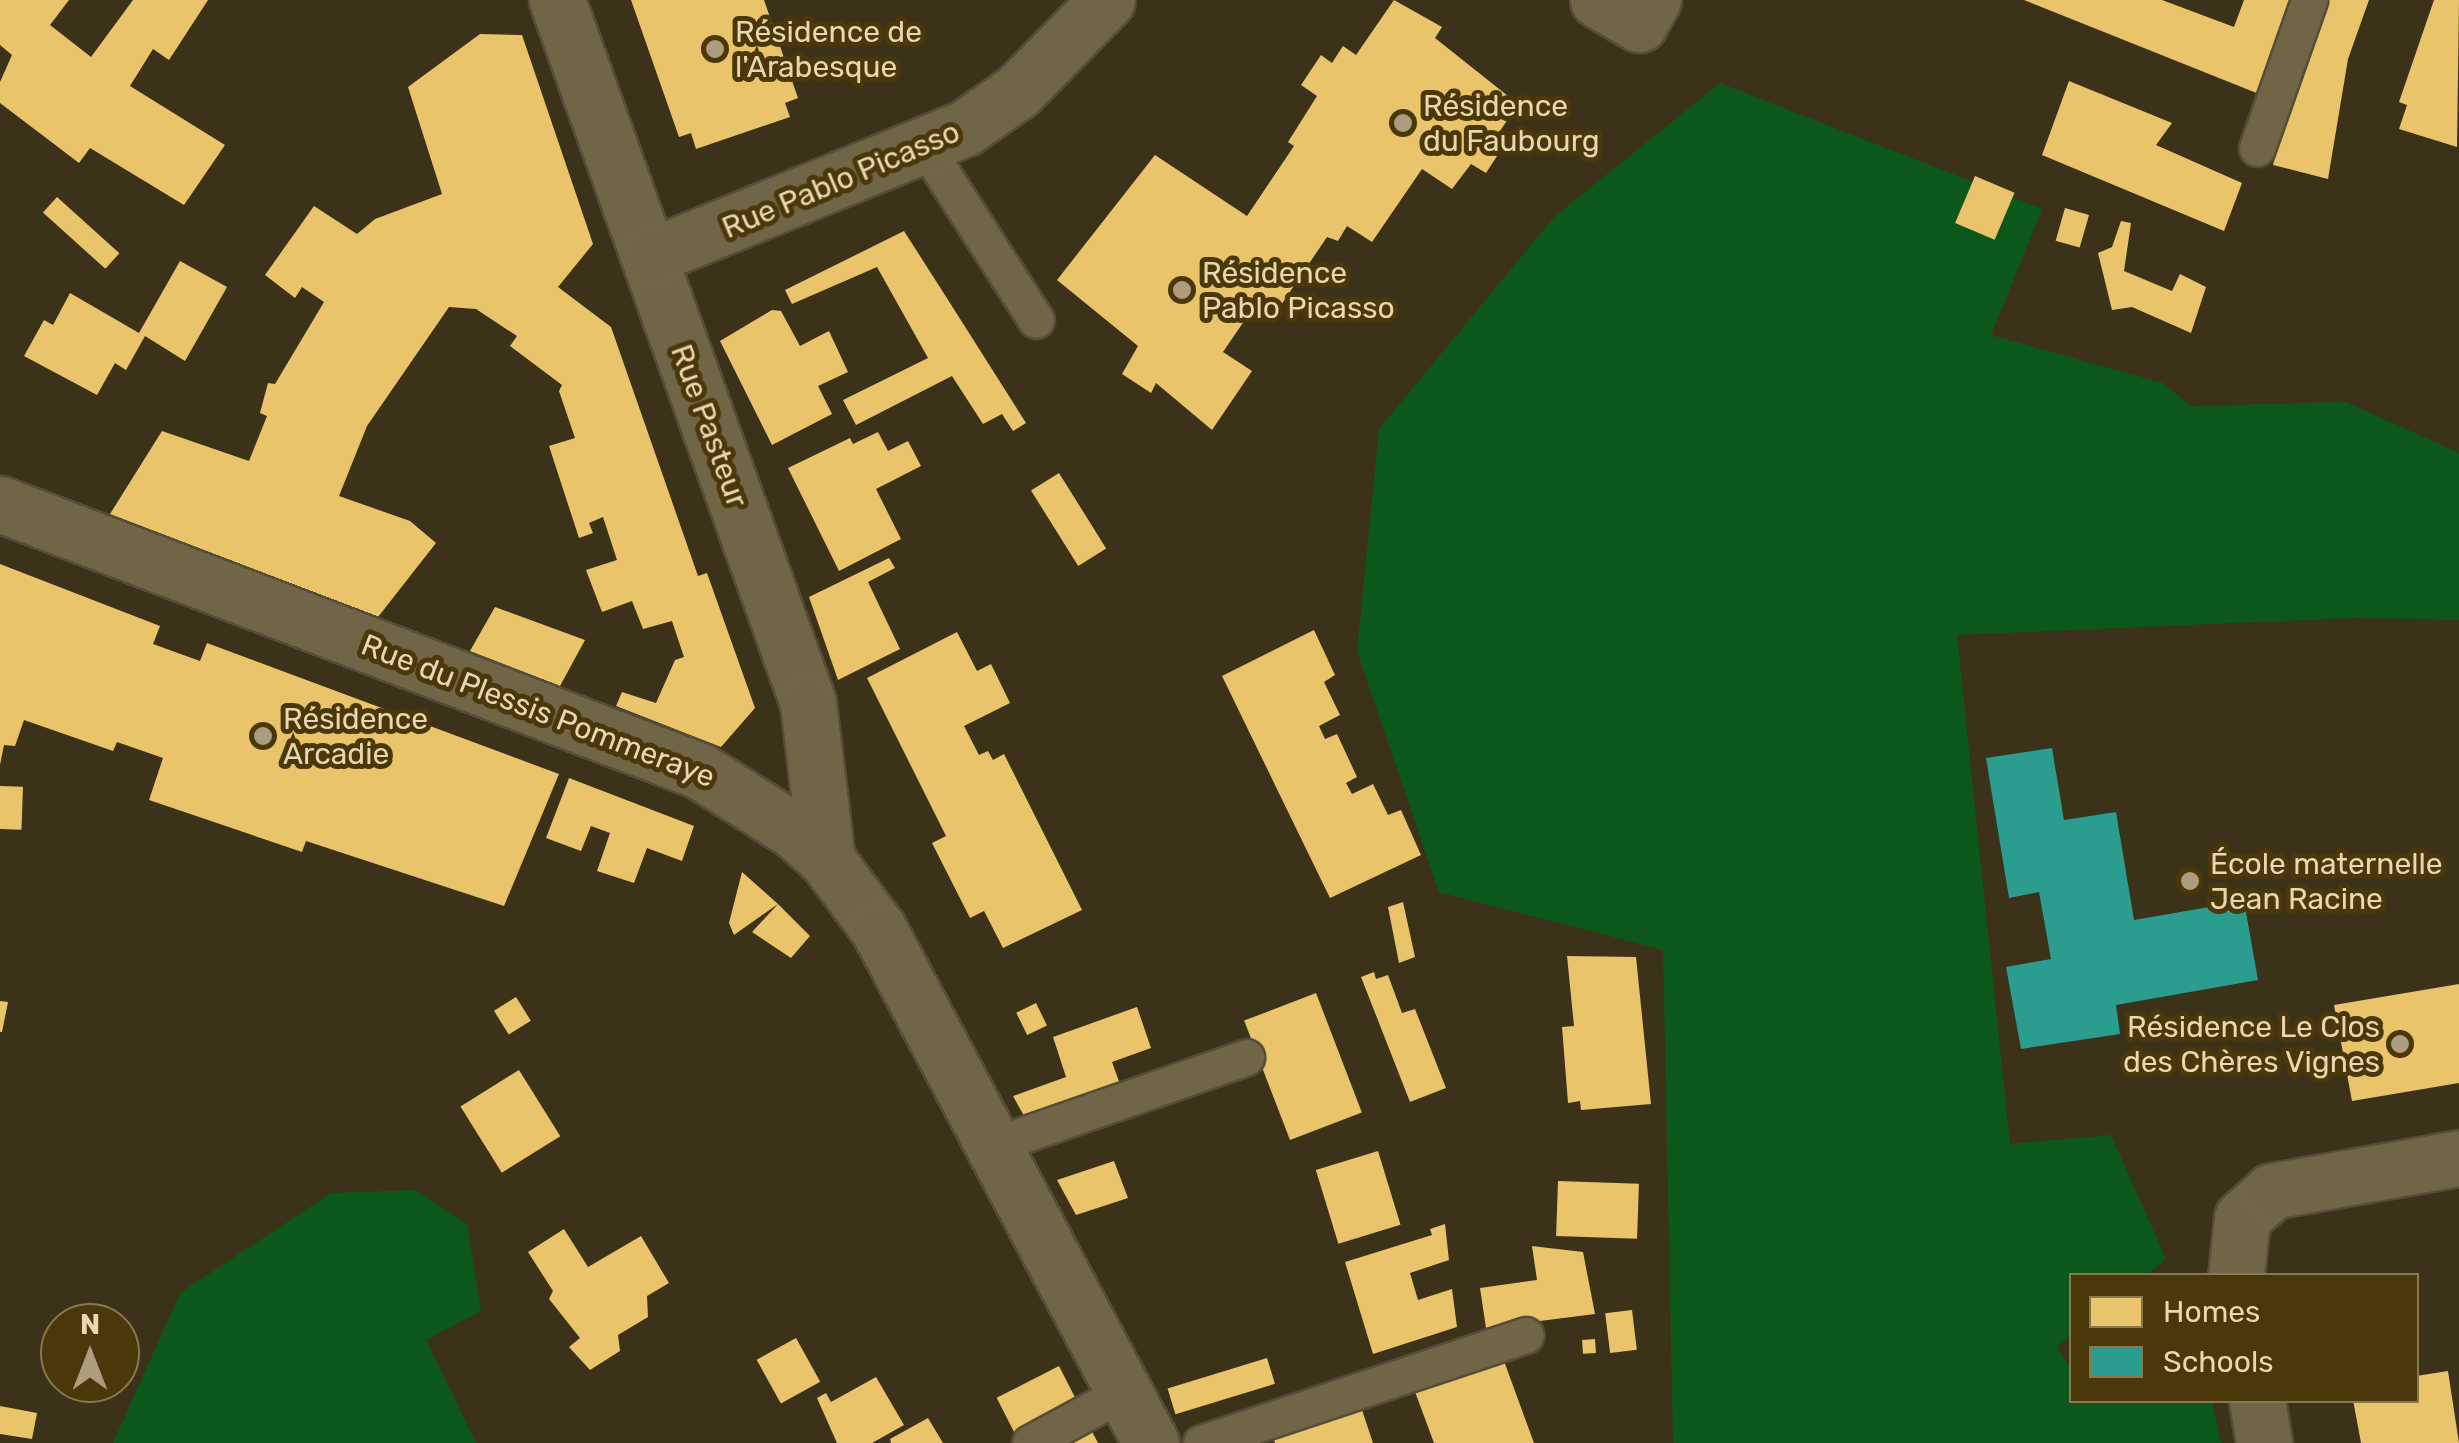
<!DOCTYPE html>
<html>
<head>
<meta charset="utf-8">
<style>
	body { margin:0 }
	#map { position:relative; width:2459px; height:1443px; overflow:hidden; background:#3b3219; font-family:Rubik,sans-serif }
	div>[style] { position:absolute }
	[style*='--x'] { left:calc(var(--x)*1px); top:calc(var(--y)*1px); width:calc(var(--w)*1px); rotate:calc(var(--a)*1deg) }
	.green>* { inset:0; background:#0c581b }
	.homes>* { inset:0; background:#e9c46a; transform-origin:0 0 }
	.schools>* { inset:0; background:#2a9d8f }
	.roads { filter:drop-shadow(2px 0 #564d37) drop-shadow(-2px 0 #564d37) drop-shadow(0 2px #564d37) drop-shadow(0 -2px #564d37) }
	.lane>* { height:35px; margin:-17.5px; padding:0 17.5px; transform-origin:17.5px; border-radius:17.5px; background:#716548 }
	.street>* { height:55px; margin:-27.5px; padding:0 27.5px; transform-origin:27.5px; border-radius:27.5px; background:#716548 }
	.dots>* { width:28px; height:28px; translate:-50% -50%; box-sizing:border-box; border:5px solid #4a380a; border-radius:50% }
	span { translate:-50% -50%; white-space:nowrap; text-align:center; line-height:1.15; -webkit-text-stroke:10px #4a380a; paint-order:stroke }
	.poi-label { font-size:30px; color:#e9d7b1 }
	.left { translate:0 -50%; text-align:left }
	.right { translate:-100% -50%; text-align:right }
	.street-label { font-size:30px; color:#e9d7b1 }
	.legend { position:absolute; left:2069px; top:1273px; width:350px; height:130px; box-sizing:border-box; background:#4a380a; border:2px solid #8a784d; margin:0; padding:12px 18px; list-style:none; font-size:30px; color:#e9d7b1 }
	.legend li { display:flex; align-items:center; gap:20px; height:50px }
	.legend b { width:50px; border:2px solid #8a784d }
	.north { position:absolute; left:40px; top:1303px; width:100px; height:100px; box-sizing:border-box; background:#4a380a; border:2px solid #8a784d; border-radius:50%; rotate:0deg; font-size:28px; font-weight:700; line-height:40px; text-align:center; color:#e9d7b1 }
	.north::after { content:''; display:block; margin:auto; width:35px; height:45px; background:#ac9d7c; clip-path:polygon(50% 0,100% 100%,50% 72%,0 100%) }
</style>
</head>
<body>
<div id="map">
	<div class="green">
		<i style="clip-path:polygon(1720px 83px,2042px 209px,1991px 335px,2163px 383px,2191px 406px,2346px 402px,2459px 453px,2459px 620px,2355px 618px,1957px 635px,2010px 1144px,2111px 1135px,2166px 1259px,2146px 1275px,2072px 1276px,2071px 1335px,2057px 1347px,2071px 1369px,2072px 1400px,2212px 1401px,2221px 1443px,1673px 1443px,1663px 950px,1439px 892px,1357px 651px,1379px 429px,1554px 217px)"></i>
		<i style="clip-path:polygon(416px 1190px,467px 1224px,481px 1311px,426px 1340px,476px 1443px,113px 1443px,180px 1293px,331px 1193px)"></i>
	</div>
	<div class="homes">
		<i style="clip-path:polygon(0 0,69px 0,50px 25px,91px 57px,133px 0,208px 0,169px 60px,153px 49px,130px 86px,225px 145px,184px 205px,90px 148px,79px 163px,0 103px,0 82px,12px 55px,0 45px)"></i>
		<i style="clip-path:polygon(631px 0,764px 0,798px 98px,785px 103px,790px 117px,696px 149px,691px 133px,679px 137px)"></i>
		<i style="clip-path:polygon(1394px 0,1442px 27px,1435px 38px,1518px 104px,1490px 146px,1499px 153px,1486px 173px,1471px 164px,1452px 189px,1422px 169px,1372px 242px,1347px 226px,1338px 241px,1327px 237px,1279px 308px,1268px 301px,1258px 314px,1251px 311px,1223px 352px,1252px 371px,1212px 430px,1156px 383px,1151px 393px,1122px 374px,1138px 346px,1057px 280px,1155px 155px,1247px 216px,1294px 146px,1288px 142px,1317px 96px,1301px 85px,1321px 55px,1332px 63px,1343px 46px,1356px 55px)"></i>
		<i style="clip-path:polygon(2024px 0,2162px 0,2234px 27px,2244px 0,2293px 0,2259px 94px)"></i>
		<i style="clip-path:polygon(2317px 0,2369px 0,2348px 59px,2328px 179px,2273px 165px)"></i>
		<i style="clip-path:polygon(2434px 0,2459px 0,2457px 147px,2399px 129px,2407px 105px,2399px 102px)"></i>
		<i style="clip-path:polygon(480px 34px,522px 35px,593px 244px,558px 287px,611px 327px,698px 576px,707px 573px,755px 708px,721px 747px,616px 706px,622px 692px,656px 703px,675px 660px,684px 657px,672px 621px,643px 629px,632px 601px,602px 612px,586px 570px,617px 560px,603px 517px,589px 523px,593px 533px,579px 538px,549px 446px,575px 438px,559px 391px,562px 385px,510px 346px,517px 336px,476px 309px,449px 307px,367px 426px,339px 496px,410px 521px,436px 543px,378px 617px,110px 514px,162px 431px,249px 461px,267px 416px,260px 413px,268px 383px,275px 384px,324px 302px,302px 287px,295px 298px,265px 275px,314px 206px,357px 234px,375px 219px,442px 194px,408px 87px)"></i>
		<i style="clip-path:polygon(2069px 81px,2172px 123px,2156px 145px,2242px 183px,2224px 231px,2042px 155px)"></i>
		<i style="left:1975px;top:176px;width:43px;height:51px;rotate:23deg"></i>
		<i style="left:57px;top:197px;width:84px;height:21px;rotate:42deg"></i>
		<i style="left:2065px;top:208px;width:25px;height:34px;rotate:16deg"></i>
		<i style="clip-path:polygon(2121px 221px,2131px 223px,2124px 271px,2172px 291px,2180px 274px,2206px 287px,2191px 333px,2132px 307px,2112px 310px,2098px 253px,2112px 247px)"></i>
		<i style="clip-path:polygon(904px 231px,943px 292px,1026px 423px,1013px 431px,1002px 414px,983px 424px,952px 376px,856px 425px,843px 400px,928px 358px,877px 267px,792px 304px,785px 290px)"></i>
		<i style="clip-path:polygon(180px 261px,227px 287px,185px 361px,145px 336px,126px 370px,115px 363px,97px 395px,24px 356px,44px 320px,53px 325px,70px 293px,139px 333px)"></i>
		<i style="clip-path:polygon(772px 310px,781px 311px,800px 346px,829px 331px,848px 372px,818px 386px,832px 414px,772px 445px,720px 341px)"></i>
		<i style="clip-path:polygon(878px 432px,888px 451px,908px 441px,921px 466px,876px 489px,901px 539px,839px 571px,788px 468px,850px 438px,853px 444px)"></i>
		<i style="left:1059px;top:473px;width:89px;height:33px;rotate:58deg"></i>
		<i style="clip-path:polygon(889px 558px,895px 568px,868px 582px,900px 649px,838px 680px,809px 597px)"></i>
		<i style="clip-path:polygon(0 564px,160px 626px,153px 644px,200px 661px,207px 643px,559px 774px,504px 906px,306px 841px,302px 852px,149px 800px,163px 758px,117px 742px,113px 751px,24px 720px,15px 746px,4px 745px,0 765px)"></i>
		<i style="clip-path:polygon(495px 607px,585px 640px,560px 686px,470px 651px)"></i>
		<i style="clip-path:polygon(1314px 630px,1335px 675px,1324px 682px,1340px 715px,1319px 726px,1325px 739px,1337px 734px,1357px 777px,1346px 783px,1352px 794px,1373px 784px,1388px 815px,1401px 810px,1421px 855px,1330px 898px,1222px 676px)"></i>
		<i style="clip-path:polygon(957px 632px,977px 671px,991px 664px,1010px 703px,964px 726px,979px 755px,988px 751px,993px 760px,1004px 754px,1082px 910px,1003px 948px,984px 911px,970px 918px,932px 843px,946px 836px,867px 678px)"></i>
		<i style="clip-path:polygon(569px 778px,694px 826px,682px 861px,647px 848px,634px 883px,597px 871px,610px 833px,591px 826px,581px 851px,546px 838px)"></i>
		<i style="left:0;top:786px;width:23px;height:43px;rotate:2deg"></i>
		<i style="clip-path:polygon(742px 872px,778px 904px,810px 936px,791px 958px,752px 932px,778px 904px,734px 935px,729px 923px)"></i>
		<i style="clip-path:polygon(1403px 902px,1415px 957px,1399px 963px,1388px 907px)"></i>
		<i style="clip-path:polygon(1567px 956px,1636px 957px,1651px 1104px,1581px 1110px,1580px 1101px,1568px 1103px,1562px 1027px,1574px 1026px)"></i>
		<i style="clip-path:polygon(1374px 972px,1376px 979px,1388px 975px,1402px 1013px,1415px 1009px,1446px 1088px,1410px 1102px,1361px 977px)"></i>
		<i style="clip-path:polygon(2459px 984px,2459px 1083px,2352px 1101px,2334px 1005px)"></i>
		<i style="left:1316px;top:993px;width:128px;height:77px;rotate:69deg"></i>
		<i style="left:516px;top:997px;width:28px;height:26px;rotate:58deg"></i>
		<i style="clip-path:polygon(0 1001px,8px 1002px,2px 1032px,0 1032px)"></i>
		<i style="left:1036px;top:1003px;width:25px;height:22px;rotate:64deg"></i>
		<i style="clip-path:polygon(1137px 1007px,1151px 1048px,1112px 1062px,1121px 1087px,1028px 1123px,1013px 1096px,1066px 1077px,1053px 1037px)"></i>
		<i style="left:519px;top:1070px;width:78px;height:69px;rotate:58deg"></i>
		<i style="left:1378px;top:1151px;width:77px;height:65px;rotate:73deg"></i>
		<i style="clip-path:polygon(1114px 1161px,1128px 1198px,1076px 1215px,1057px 1180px)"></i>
		<i style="left:1558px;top:1181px;width:81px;height:55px;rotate:2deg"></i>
		<i style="clip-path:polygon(1445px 1224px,1449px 1260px,1410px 1273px,1418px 1300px,1452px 1289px,1457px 1327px,1373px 1354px,1345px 1262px,1432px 1235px,1430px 1229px)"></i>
		<i style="clip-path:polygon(564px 1229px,588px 1267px,641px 1236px,669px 1283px,647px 1296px,648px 1317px,618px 1335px,620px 1351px,590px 1370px,569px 1347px,580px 1338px,549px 1299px,553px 1291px,528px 1252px)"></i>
		<i style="clip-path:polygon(1532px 1246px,1583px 1252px,1595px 1314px,1486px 1328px,1480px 1288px,1537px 1280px)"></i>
		<i style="left:1632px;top:1310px;width:40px;height:27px;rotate:83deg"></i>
		<i style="left:796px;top:1338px;width:50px;height:45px;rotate:61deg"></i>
		<i style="left:1595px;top:1339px;width:14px;height:13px;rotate:86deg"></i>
		<i style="left:1267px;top:1358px;width:27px;height:104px;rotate:73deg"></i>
		<i style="clip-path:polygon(1504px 1361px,1534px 1443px,1434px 1443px,1414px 1389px)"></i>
		<i style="left:1059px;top:1366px;width:49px;height:70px;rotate:63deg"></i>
		<i style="clip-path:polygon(2448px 1371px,2459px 1443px,2361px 1443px,2353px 1400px,2416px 1400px,2416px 1376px)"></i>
		<i style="clip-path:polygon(876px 1377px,904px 1425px,872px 1443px,837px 1443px,817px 1398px,826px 1393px,831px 1402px)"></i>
		<i style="clip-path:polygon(0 1406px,37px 1413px,32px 1439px,0 1434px)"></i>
		<i style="clip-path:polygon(1361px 1407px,1373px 1443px,1275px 1443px,1273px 1437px)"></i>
		<i style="clip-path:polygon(928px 1418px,943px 1443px,891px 1443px,890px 1439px)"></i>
		<i style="clip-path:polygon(1085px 1418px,1098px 1443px,1037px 1443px)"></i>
	</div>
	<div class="schools">
		<i style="clip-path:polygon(2052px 748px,2064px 820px,2116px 812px,2134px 920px,2244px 901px,2258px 980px,2116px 1005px,2120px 1034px,2021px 1049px,2006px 967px,2051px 959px,2039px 892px,2009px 898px,1986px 758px)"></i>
	</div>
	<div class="roads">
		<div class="lane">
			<i style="--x:926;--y:148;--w:204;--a:57.4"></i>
			<i style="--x:2257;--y:148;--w:157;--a:-70.6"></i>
			<i style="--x:994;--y:1145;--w:267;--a:-19.2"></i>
			<i style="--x:1030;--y:1443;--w:107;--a:-28.5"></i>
			<i style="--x:1201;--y:1443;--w:342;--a:-18.4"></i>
		</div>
		<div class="street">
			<i style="--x:557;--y:0;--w:746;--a:70.35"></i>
			<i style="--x:808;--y:703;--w:158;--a:83.1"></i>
			<i style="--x:1598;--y:0;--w:48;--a:30.3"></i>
			<i style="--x:1639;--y:24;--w:28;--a:-60"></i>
			<i style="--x:649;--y:257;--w:341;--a:-22.2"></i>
			<i style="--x:965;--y:128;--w:65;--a:-34.9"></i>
			<i style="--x:1018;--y:91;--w:127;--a:-45.6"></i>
			<i style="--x:0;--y:504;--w:749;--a:20.88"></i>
			<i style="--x:700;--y:771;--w:114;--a:32.4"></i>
			<i style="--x:796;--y:832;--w:42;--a:42.1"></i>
			<i style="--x:827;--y:860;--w:87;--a:53.4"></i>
			<i style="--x:879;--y:930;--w:581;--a:62.07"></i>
			<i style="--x:2236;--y:1276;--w:58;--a:-84.1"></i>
			<i style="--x:2242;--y:1218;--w:40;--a:-42"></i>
			<i style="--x:2272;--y:1191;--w:190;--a:-10"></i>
			<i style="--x:2257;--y:1400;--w:44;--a:80.8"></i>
		</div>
	</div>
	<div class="dots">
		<i style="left:715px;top:49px;background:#ac9d7c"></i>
		<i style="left:1403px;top:123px;background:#ac9d7c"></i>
		<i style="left:1182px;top:290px;background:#ac9d7c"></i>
		<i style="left:263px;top:736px;background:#ac9d7c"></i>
		<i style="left:2190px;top:881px;background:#ac9d7c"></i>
		<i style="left:2400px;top:1044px;background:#ac9d7c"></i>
	</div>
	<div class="poi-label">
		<span class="left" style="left:735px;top:49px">Résidence de<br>l'Arabesque</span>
		<span class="left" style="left:1423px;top:123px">Résidence<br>du Faubourg</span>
		<span class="left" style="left:1202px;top:290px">Résidence<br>Pablo Picasso</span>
		<span class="left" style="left:283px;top:736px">Résidence<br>Arcadie</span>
		<span class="left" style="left:2210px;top:881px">École maternelle<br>Jean Racine</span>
		<span class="right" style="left:2380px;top:1044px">Résidence Le Clos<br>des Chères Vignes</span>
	</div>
	<div class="street-label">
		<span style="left:841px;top:180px;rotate:-23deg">Rue Pablo Picasso</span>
		<span style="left:709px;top:426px;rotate:70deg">Rue Pasteur</span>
		<span style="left:538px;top:711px;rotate:21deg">Rue du Plessis Pommeraye</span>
	</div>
	<ul class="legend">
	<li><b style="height:28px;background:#e9c46a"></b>Homes</li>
	<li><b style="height:28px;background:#2a9d8f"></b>Schools</li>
	</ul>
	<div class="north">N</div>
</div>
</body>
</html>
